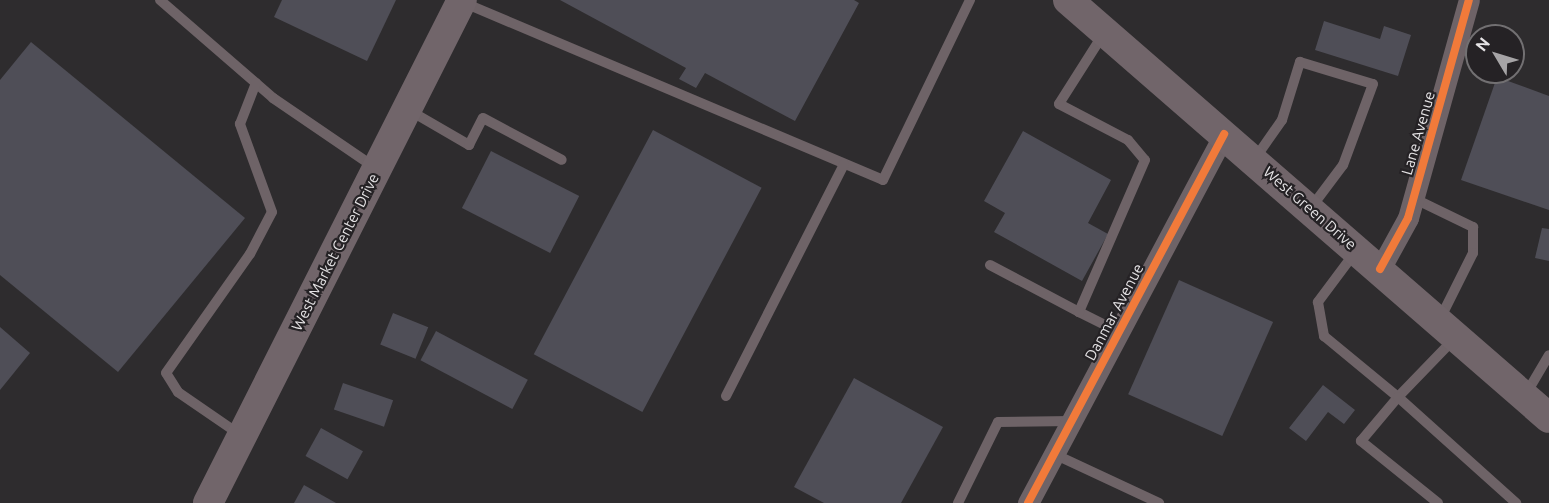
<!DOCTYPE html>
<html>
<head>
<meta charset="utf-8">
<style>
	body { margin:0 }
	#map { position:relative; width:1549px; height:503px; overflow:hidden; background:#2e2c2e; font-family:Ubuntu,sans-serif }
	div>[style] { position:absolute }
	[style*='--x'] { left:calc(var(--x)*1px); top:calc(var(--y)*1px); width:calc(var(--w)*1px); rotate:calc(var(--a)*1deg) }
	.building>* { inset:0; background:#4f4e57; transform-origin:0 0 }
	.service>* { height:10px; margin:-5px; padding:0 5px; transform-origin:5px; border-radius:5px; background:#6e6367 }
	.minor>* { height:21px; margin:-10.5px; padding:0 10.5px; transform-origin:10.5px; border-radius:10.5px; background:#6e6367 }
	.secondary>* { height:30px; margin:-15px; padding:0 15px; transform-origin:15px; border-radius:15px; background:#71656a }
	.cycleway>* { height:8px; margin:-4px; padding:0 4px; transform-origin:4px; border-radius:4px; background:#f17a3a }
	span { translate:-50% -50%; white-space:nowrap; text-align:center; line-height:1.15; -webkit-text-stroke:4.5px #252225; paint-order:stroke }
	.street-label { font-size:15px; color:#e6e4e6 }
	.north { position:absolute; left:1465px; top:24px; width:60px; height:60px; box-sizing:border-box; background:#252225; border:2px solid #727072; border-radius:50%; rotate:308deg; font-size:16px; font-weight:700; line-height:24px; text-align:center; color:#e6e4e6 }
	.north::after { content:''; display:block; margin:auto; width:21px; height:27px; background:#a6a4a6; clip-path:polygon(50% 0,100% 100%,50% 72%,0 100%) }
</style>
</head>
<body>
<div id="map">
	<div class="building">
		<i style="clip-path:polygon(282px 0,396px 0,367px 61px,274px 17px)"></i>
		<i style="clip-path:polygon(560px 0,854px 0,859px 3px,795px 121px,705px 73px,696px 88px,679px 79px,686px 68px)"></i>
		<i style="clip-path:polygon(1324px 21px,1380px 39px,1384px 26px,1411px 35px,1398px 76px,1315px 50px)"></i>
		<i style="clip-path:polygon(31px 42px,245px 218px,118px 372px,0 275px,0 80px)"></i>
		<i style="clip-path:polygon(1497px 77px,1549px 96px,1549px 210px,1461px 180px)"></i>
		<i style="left:653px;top:130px;width:123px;height:254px;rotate:28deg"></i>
		<i style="clip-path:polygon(1023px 131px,1111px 180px,1088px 223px,1108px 234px,1082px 281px,994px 232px,1005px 213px,984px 201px)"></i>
		<i style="left:491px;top:151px;width:99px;height:64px;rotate:27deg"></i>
		<i style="clip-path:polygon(1542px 228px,1549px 229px,1549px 261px,1535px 258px)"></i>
		<i style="left:1179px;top:280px;width:103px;height:125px;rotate:24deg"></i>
		<i style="left:393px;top:313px;width:38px;height:34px;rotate:22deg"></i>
		<i style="clip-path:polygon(0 327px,30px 353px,0 390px)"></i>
		<i style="left:436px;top:331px;width:104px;height:33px;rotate:28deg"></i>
		<i style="clip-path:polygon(854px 378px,943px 427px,901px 503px,824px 503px,794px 487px)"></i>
		<i style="left:343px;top:383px;width:53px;height:28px;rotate:19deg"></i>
		<i style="clip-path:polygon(1323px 385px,1355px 410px,1344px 424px,1328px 412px,1306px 441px,1289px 428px)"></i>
		<i style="left:321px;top:428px;width:48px;height:32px;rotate:29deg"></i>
		<i style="clip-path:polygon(304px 485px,336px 503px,294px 503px)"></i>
	</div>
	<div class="service">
		<i style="--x:160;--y:0;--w:150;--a:40.9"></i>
		<i style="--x:273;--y:98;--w:122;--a:34.3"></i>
		<i style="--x:462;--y:2;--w:457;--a:22.9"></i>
		<i style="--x:883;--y:180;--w:200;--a:-64.2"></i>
		<i style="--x:1104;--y:33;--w:84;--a:122.4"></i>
		<i style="--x:1059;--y:104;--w:78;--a:27.6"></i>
		<i style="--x:1128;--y:140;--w:26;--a:50"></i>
		<i style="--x:1145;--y:160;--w:166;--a:113.5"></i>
		<i style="--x:1079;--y:312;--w:45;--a:26.6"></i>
		<i style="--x:407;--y:109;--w:72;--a:30.1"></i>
		<i style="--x:469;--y:145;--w:30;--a:-63"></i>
		<i style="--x:483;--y:118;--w:89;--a:28"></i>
		<i style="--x:1254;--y:160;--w:49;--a:-55"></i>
		<i style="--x:1282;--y:120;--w:61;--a:-72.8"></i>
		<i style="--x:1300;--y:62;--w:76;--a:16.8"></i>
		<i style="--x:1373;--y:84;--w:86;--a:110.3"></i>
		<i style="--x:1343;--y:165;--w:55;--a:126.9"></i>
		<i style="--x:1413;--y:198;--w:67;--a:25.8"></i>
		<i style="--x:1473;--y:227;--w:26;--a:90"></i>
		<i style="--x:1473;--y:253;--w:76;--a:116.6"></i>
		<i style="--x:1356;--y:251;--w:64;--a:126.7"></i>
		<i style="--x:1318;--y:302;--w:35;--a:80"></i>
		<i style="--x:1324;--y:336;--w:96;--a:39.5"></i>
		<i style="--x:1398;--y:397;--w:81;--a:-46"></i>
		<i style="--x:990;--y:265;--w:101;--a:27.8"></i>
		<i style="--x:1526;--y:394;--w:45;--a:-59.5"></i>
		<i style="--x:726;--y:396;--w:260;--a:-63"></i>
		<i style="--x:239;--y:434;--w:74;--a:-145.5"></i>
		<i style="--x:178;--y:392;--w:22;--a:-122"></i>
		<i style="--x:166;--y:373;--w:146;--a:-54.8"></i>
		<i style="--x:250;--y:254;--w:47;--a:-62.4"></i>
		<i style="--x:272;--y:212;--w:94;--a:-110"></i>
		<i style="--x:240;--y:124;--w:44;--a:-68.7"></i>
		<i style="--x:1054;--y:454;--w:116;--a:25"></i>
		<i style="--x:958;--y:503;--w:90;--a:-63.7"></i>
		<i style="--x:998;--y:422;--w:74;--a:-0.8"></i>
		<i style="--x:1438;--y:503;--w:99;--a:-141.2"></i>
		<i style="--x:1361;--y:441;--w:57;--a:-49.9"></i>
		<i style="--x:1398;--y:397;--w:159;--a:41.9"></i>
	</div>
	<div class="minor">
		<i style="--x:1380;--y:269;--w:58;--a:-61.2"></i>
		<i style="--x:1408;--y:218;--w:226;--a:-74.4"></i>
		<i style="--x:1028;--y:503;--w:418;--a:-62"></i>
	</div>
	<div class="secondary">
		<i style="--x:1068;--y:0;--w:637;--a:40.99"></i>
		<i style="--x:208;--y:503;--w:563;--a:-63.21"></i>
	</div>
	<div class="cycleway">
		<i style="--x:1380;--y:269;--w:58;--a:-61.2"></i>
		<i style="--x:1408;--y:218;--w:226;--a:-74.4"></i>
		<i style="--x:1028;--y:503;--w:418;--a:-62"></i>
	</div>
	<div class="street-label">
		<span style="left:1418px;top:133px;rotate:-74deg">Lane Avenue</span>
		<span style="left:1310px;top:208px;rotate:41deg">West Green Drive</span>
		<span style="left:335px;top:252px;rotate:-63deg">West Market Center Drive</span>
		<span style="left:1114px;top:312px;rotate:-62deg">Danmar Avenue</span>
	</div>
	<div class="north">N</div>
</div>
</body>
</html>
